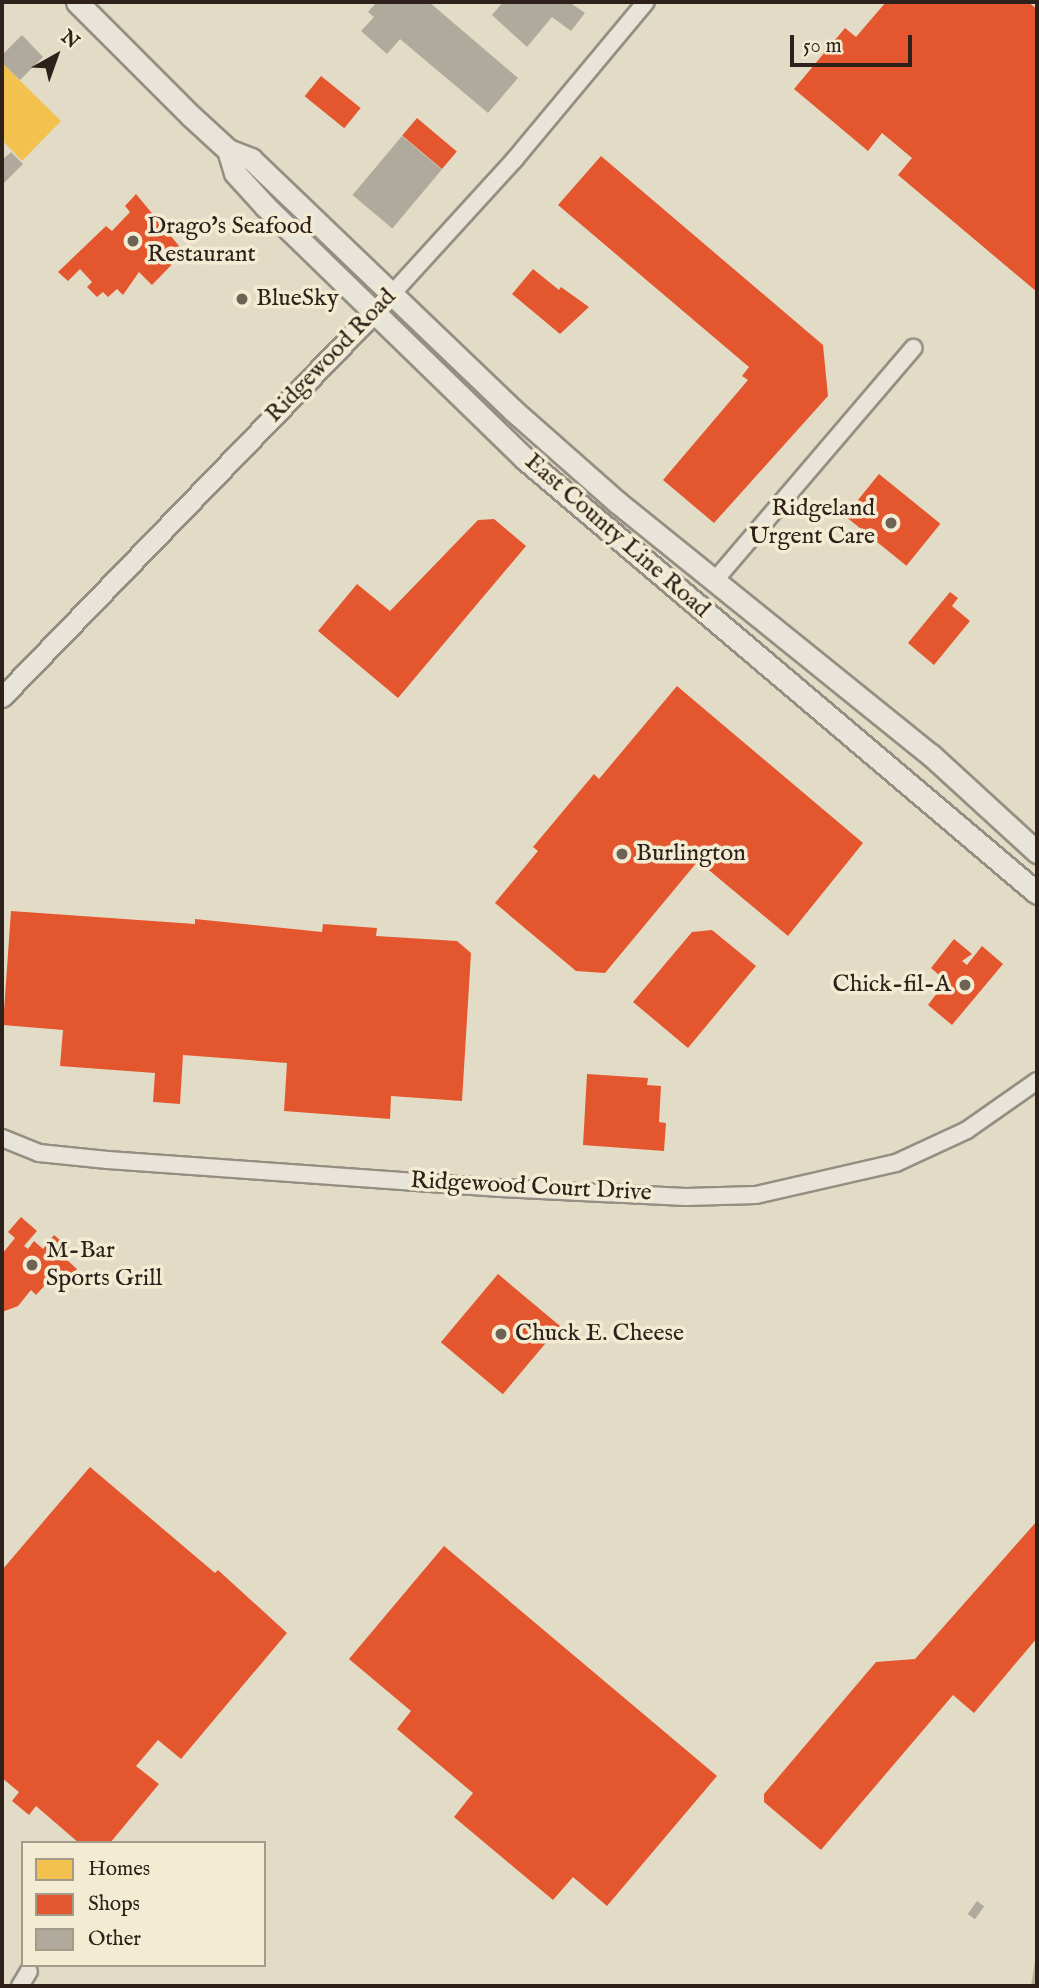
<!DOCTYPE html>
<html>
<head>
<meta charset="utf-8">
<style>
	body { margin:0 }
	#map { position:relative; width:1039px; height:1988px; overflow:hidden; background:#e2dcc6; font-family:"IM FELL English",serif }
	div>[style] { position:absolute }
	[style*='--x'] { left:calc(var(--x)*1px); top:calc(var(--y)*1px); width:calc(var(--w)*1px); rotate:calc(var(--a)*1deg) }
	.homes>* { inset:0; background:#f2c14e }
	.shops>* { inset:0; background:#e4572e; transform-origin:0 0 }
	.stream>* { height:5px; margin:-2.5px; padding:0 2.5px; transform-origin:2.5px; border-radius:2.5px; background:#bcb298 }
	.building>* { inset:0; background:#afaa9c; transform-origin:0 0 }
	.roads { filter:drop-shadow(2px 0 #948f82) drop-shadow(-2px 0 #948f82) drop-shadow(0 2px #948f82) drop-shadow(0 -2px #948f82) }
	.minor>* { height:16px; margin:-8px; padding:0 8px; transform-origin:8px; border-radius:8px; background:#e8e4da }
	.tertiary>* { height:19px; margin:-9.5px; padding:0 9.5px; transform-origin:9.5px; border-radius:9.5px; background:#e8e4da }
	.secondary>* { height:21px; margin:-10.5px; padding:0 10.5px; transform-origin:10.5px; border-radius:10.5px; background:#e8e4da }
	.dots>* { width:19px; height:19px; translate:-50% -50%; box-sizing:border-box; border:4px solid #f3ecd3; border-radius:50% }
	span { translate:-50% -50%; white-space:nowrap; text-align:center; line-height:1.15; -webkit-text-stroke:7px #f3ecd3; paint-order:stroke }
	.poi-label { font-size:24px; color:#2e201a }
	.left { translate:0 -50%; text-align:left }
	.right { translate:-100% -50%; text-align:right }
	.street-label { font-size:24px; color:#2e201a }
	.frame { position:absolute; inset:0; border:4px solid #2e201a; pointer-events:none }
	.legend { position:absolute; left:21px; top:1841px; width:245px; height:126px; box-sizing:border-box; background:#f3ecd3; border:2px solid #a49a89; margin:0; padding:9px 12px; list-style:none; font-size:21px; color:#2e201a }
	.legend li { display:flex; align-items:center; gap:14px; height:35px }
	.legend b { width:35px; border:2px solid #a49a89 }
	.north { position:absolute; left:21px; top:21px; width:70px; height:70px; -webkit-text-stroke:5px #f3ecd3; paint-order:stroke; rotate:40deg; font-size:19px; font-weight:700; line-height:28px; text-align:center; color:#2e201a }
	.north::after { content:''; display:block; margin:auto; width:24px; height:32px; background:#2e201a; clip-path:polygon(50% 0,100% 100%,50% 72%,0 100%) }
	.scale { position:absolute; left:790px; top:35px; width:122px; height:32px; box-sizing:border-box; border:4px solid #2e201a; border-top:0; padding-left:9px; font-size:21px; line-height:24px; white-space:nowrap; color:#2e201a; -webkit-text-stroke:5px #f3ecd3; paint-order:stroke }
</style>
</head>
<body>
<div id="map">
	<div class="homes">
		<i style="clip-path:polygon(2px 63px,61px 121px,22px 161px,2px 140px)"></i>
	</div>
	<div class="shops">
		<i style="clip-path:polygon(886px 2px,1028px 2px,1037px 9px,1037px 292px,898px 175px,912px 158px,882px 133px,868px 151px,794px 89px,845px 28px,856px 37px)"></i>
		<i style="left:321px;top:76px;width:51px;height:26px;rotate:39deg"></i>
		<i style="left:417px;top:118px;width:52px;height:23px;rotate:40deg"></i>
		<i style="clip-path:polygon(601px 156px,823px 345px,828px 396px,714px 523px,663px 480px,748px 380px,742px 376px,749px 367px,558px 205px)"></i>
		<i style="clip-path:polygon(136px 194px,184px 252px,152px 285px,139px 272px,123px 295px,117px 289px,108px 297px,103px 292px,97px 297px,87px 287px,92px 282px,80px 269px,68px 281px,58px 272px,106px 226px,112px 231px,130px 212px,125px 206px)"></i>
		<i style="clip-path:polygon(533px 269px,559px 290px,561px 287px,589px 307px,560px 334px,512px 294px)"></i>
		<i style="left:879px;top:474px;width:79px;height:54px;rotate:39deg"></i>
		<i style="clip-path:polygon(494px 519px,526px 546px,398px 698px,318px 631px,357px 584px,390px 611px,478px 520px)"></i>
		<i style="clip-path:polygon(950px 592px,958px 598px,952px 606px,970px 621px,934px 665px,908px 643px)"></i>
		<i style="clip-path:polygon(677px 686px,863px 843px,788px 936px,698px 861px,605px 973px,576px 971px,495px 903px,538px 851px,533px 847px,594px 774px,599px 779px)"></i>
		<i style="clip-path:polygon(11px 911px,195px 924px,195px 919px,322px 932px,323px 924px,377px 928px,376px 936px,457px 941px,471px 953px,462px 1101px,391px 1096px,390px 1119px,284px 1111px,287px 1063px,183px 1055px,180px 1104px,153px 1102px,155px 1073px,60px 1066px,63px 1030px,3px 1025px)"></i>
		<i style="clip-path:polygon(712px 930px,756px 966px,688px 1048px,633px 1002px,692px 932px)"></i>
		<i style="clip-path:polygon(954px 939px,972px 954px,962px 961px,967px 965px,982px 946px,1003px 964px,952px 1025px,928px 1005px,946px 981px,931px 968px)"></i>
		<i style="clip-path:polygon(587px 1074px,648px 1078px,647px 1085px,661px 1086px,659px 1122px,666px 1123px,664px 1151px,583px 1145px)"></i>
		<i style="clip-path:polygon(21px 1217px,37px 1231px,24px 1246px,28px 1249px,34px 1241px,43px 1249px,54px 1235px,74px 1252px,67px 1260px,77px 1269px,68px 1279px,58px 1271px,36px 1295px,31px 1290px,18px 1306px,2px 1312px,2px 1254px,15px 1238px,8px 1232px)"></i>
		<i style="left:498px;top:1274px;width:81px;height:89px;rotate:40deg"></i>
		<i style="clip-path:polygon(90px 1467px,215px 1573px,218px 1570px,287px 1633px,181px 1759px,158px 1740px,136px 1766px,159px 1784px,110px 1843px,79px 1843px,36px 1806px,29px 1815px,12px 1801px,19px 1792px,2px 1778px,2px 1570px)"></i>
		<i style="clip-path:polygon(1037px 1521px,1037px 1638px,974px 1713px,953px 1695px,821px 1850px,764px 1802px,764px 1794px,876px 1662px,915px 1659px)"></i>
		<i style="clip-path:polygon(444px 1546px,717px 1776px,607px 1906px,573px 1877px,553px 1900px,454px 1817px,473px 1793px,397px 1729px,411px 1711px,349px 1659px)"></i>
	</div>
	<div class="stream">
		<i style="--x:1033;--y:1986;--w:26;--a:-81"></i>
	</div>
	<div class="building">
		<i style="clip-path:polygon(377px 2px,429px 2px,518px 78px,488px 113px,400px 39px,387px 54px,361px 31px,374px 17px,368px 12px)"></i>
		<i style="clip-path:polygon(503px 2px,569px 2px,585px 13px,571px 31px,552px 17px,527px 47px,492px 15px)"></i>
		<i style="clip-path:polygon(22px 35px,43px 57px,20px 80px,2px 63px,2px 55px)"></i>
		<i style="left:402px;top:136px;width:52px;height:77px;rotate:40deg"></i>
		<i style="clip-path:polygon(11px 152px,23px 164px,2px 185px,2px 160px)"></i>
		<i style="left:977px;top:1901px;width:9px;height:16px;rotate:36deg"></i>
	</div>
	<div class="roads">
		<div class="minor">
			<i style="--x:391;--y:295;--w:184;--a:-47.6"></i>
			<i style="--x:515;--y:159;--w:204;--a:-50.2"></i>
			<i style="--x:716;--y:579;--w:304;--a:-49.5"></i>
			<i style="--x:2;--y:1138;--w:40;--a:22"></i>
			<i style="--x:39;--y:1153;--w:69;--a:5.8"></i>
			<i style="--x:108;--y:1160;--w:393;--a:4.1"></i>
			<i style="--x:500;--y:1188;--w:186;--a:2.8"></i>
			<i style="--x:686;--y:1197;--w:70;--a:-1.6"></i>
			<i style="--x:756;--y:1195;--w:144;--a:-12.9"></i>
			<i style="--x:896;--y:1163;--w:78;--a:-24.9"></i>
			<i style="--x:967;--y:1130;--w:85;--a:-35"></i>
			<i style="--x:20;--y:1986;--w:17;--a:-59"></i>
		</div>
		<div class="tertiary">
			<i style="--x:2;--y:697;--w:559;--a:-45.94"></i>
		</div>
		<div class="secondary">
			<i style="--x:77;--y:2;--w:161;--a:45"></i>
			<i style="--x:191;--y:116;--w:50;--a:42.6"></i>
			<i style="--x:228;--y:150;--w:25;--a:21"></i>
			<i style="--x:251;--y:159;--w:364;--a:43.8"></i>
			<i style="--x:514;--y:411;--w:137;--a:41.5"></i>
			<i style="--x:617;--y:502;--w:403;--a:38.9"></i>
			<i style="--x:931;--y:755;--w:144;--a:42.5"></i>
			<i style="--x:228;--y:150;--w:24;--a:73"></i>
			<i style="--x:235;--y:173;--w:45;--a:47.7"></i>
			<i style="--x:265;--y:206;--w:363;--a:44.2"></i>
			<i style="--x:525;--y:459;--w:671;--a:40.29"></i>
		</div>
	</div>
	<div class="dots">
		<i style="left:133px;top:241px;background:#6d6256"></i>
		<i style="left:242px;top:299px;background:#6d6256"></i>
		<i style="left:891px;top:523px;background:#6d6256"></i>
		<i style="left:622px;top:854px;background:#6d6256"></i>
		<i style="left:965px;top:985px;background:#6d6256"></i>
		<i style="left:32px;top:1265px;background:#6d6256"></i>
		<i style="left:501px;top:1334px;background:#6d6256"></i>
	</div>
	<div class="poi-label">
		<span class="left" style="left:147px;top:241px">Drago's Seafood<br>Restaurant</span>
		<span class="left" style="left:256px;top:299px">BlueSky</span>
		<span class="right" style="left:875px;top:523px">Ridgeland<br>Urgent Care</span>
		<span class="left" style="left:636px;top:854px">Burlington</span>
		<span class="right" style="left:951px;top:985px">Chick-fil-A</span>
		<span class="left" style="left:46px;top:1265px">M-Bar<br>Sports Grill</span>
		<span class="left" style="left:515px;top:1334px">Chuck E. Cheese</span>
	</div>
	<div class="street-label">
		<span style="left:331px;top:356px;rotate:-46deg">Ridgewood Road</span>
		<span style="left:617px;top:536px;rotate:41deg">East County Line Road</span>
		<span style="left:531px;top:1187px;rotate:3deg">Ridgewood Court Drive</span>
	</div>
	<div class="frame"></div>
	<ul class="legend">
	<li><b style="height:19px;background:#f2c14e"></b>Homes</li>
	<li><b style="height:19px;background:#e4572e"></b>Shops</li>
	<li><b style="height:19px;background:#afaa9c"></b>Other</li>
	</ul>
	<div class="north">N</div>
	<div class="scale">50 m</div>
</div>
</body>
</html>
